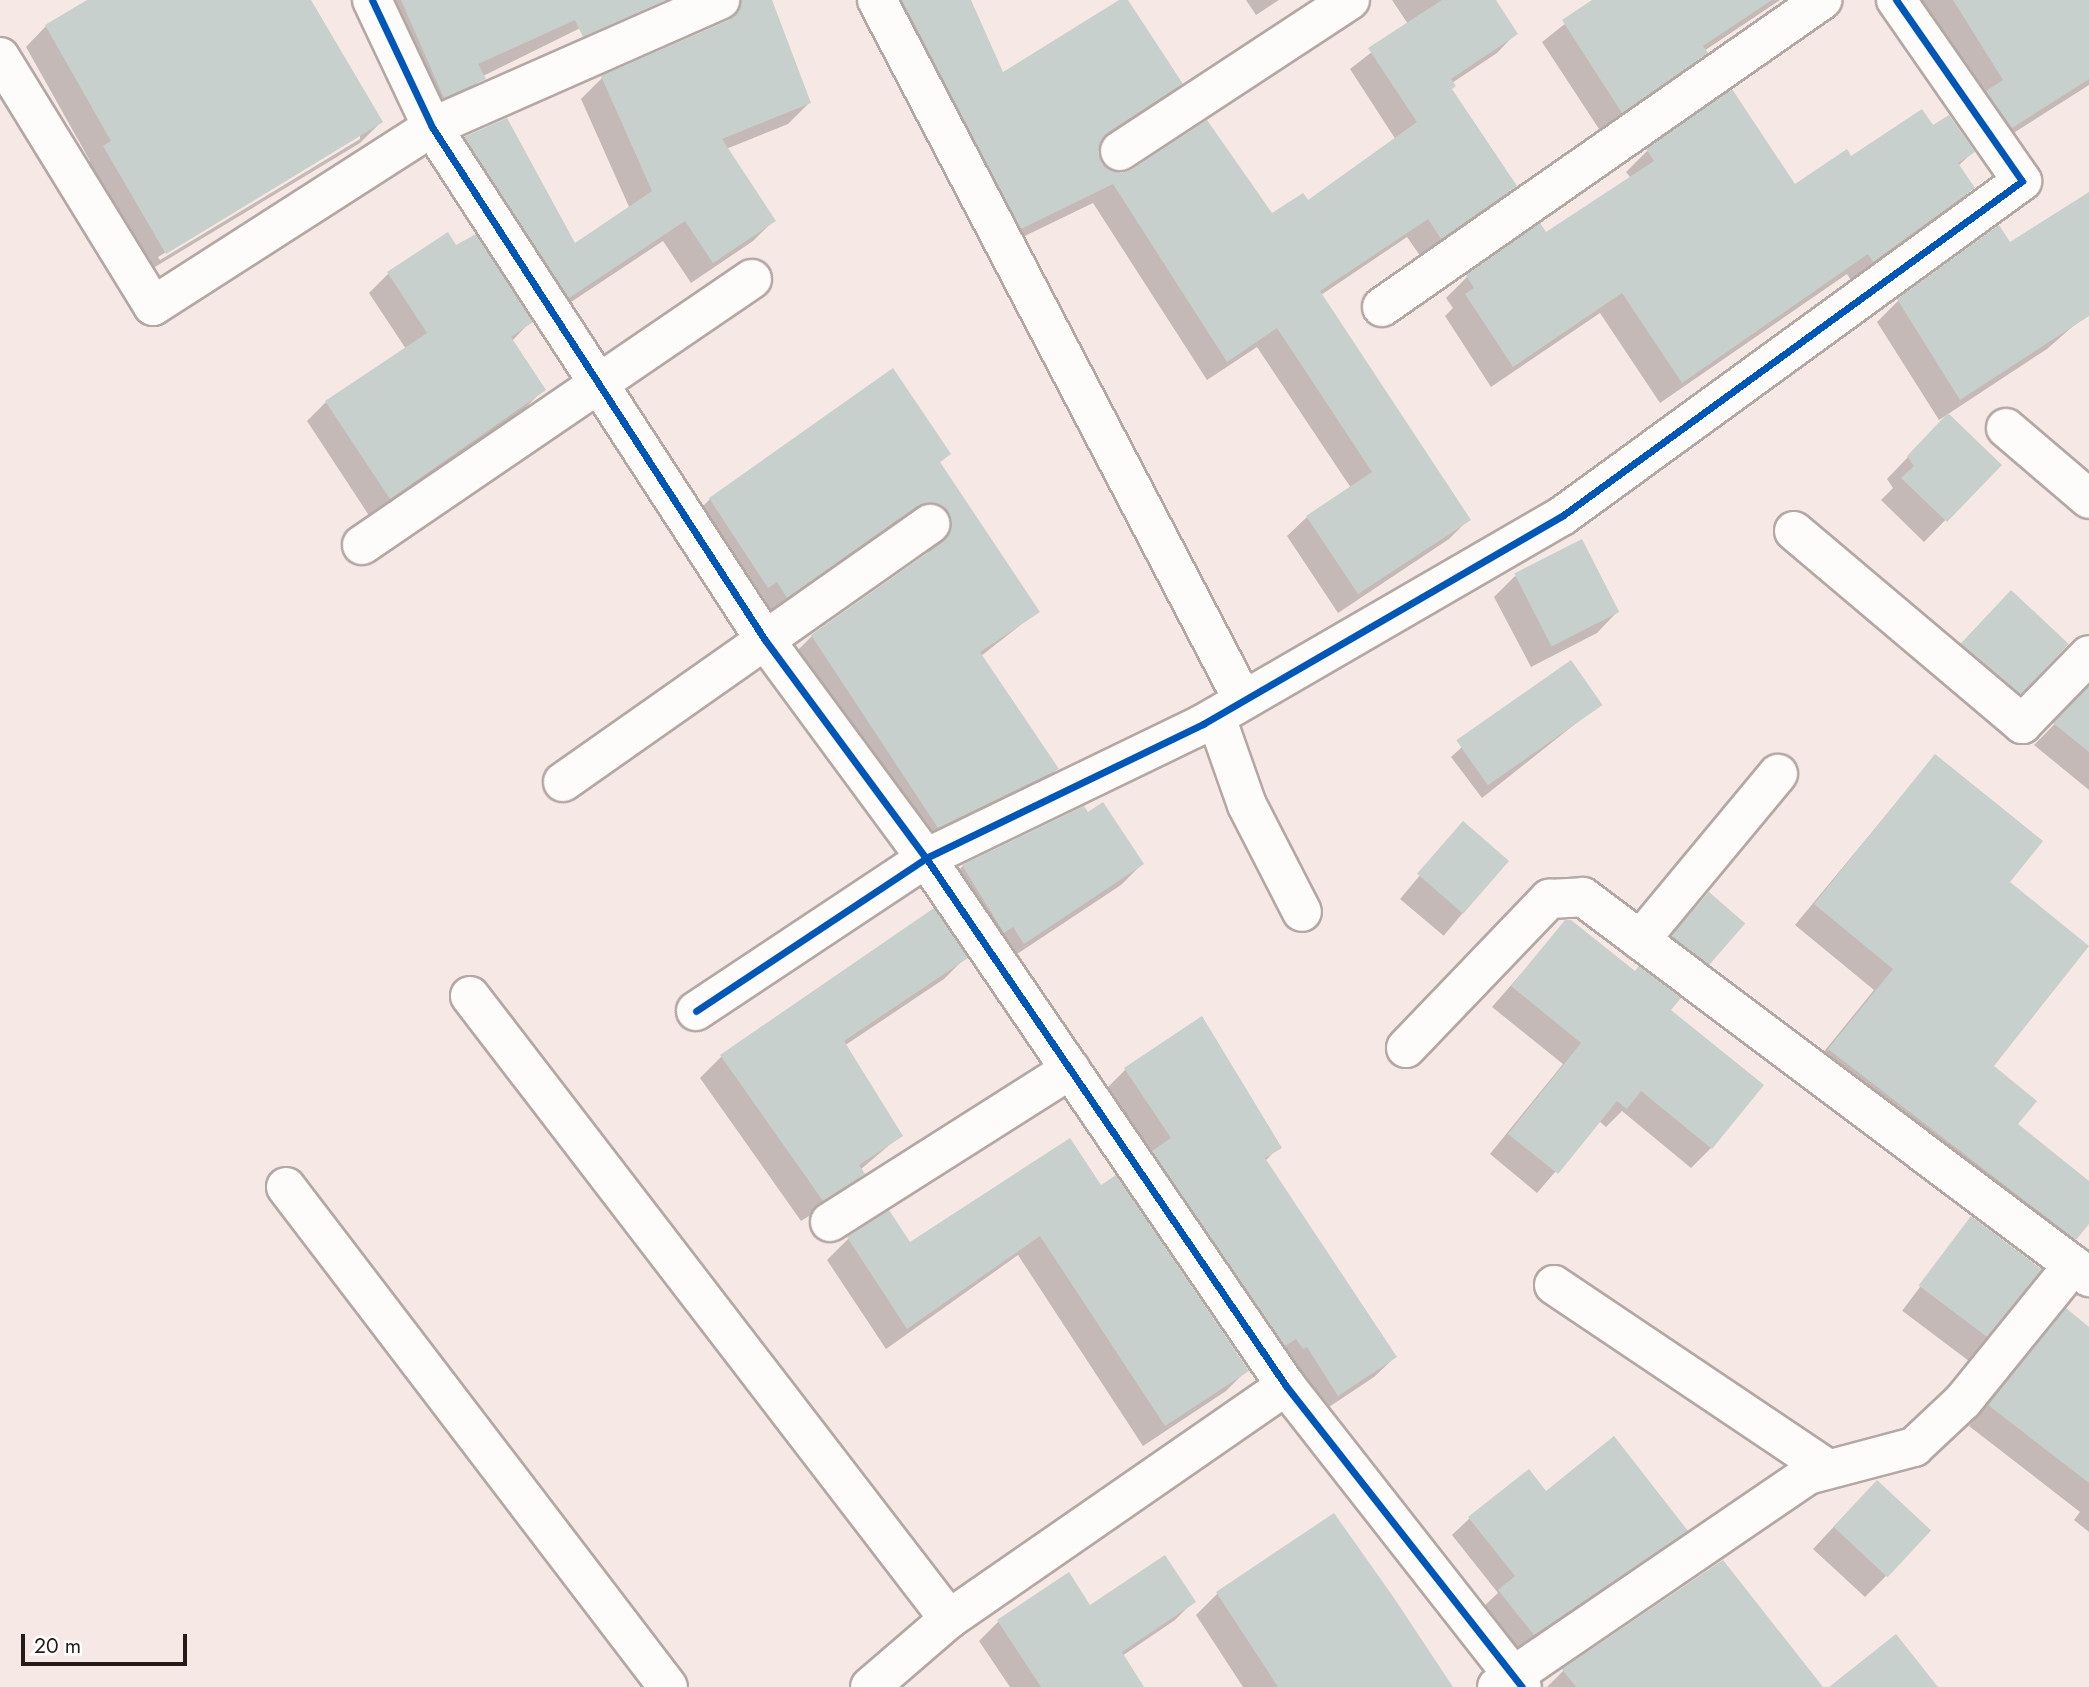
<!DOCTYPE html>
<html>
<head>
<meta charset="utf-8">
<style>
	body { margin:0 }
	#map { position:relative; width:2089px; height:1687px; overflow:hidden; background:#f6e8e4; font-family:Jost,sans-serif }
	div>[style] { position:absolute }
	[style*='--x'] { left:calc(var(--x)*1px); top:calc(var(--y)*1px); width:calc(var(--w)*1px); rotate:calc(var(--a)*1deg) }
	.shadow>* { inset:0; background:#0003; transform-origin:0 0 }
	.building>* { inset:0; background:#c7d0cd; transform-origin:0 0 }
	.roads { filter:drop-shadow(2px 0 #b4a8a5) drop-shadow(-2px 0 #b4a8a5) drop-shadow(0 2px #b4a8a5) drop-shadow(0 -2px #b4a8a5) }
	.street>* { height:38px; margin:-19px; padding:0 19px; transform-origin:19px; border-radius:19px; background:#fefcfb }
	.cycleway>* { height:7px; margin:-3.5px; padding:0 3.5px; transform-origin:3.5px; border-radius:3.5px; background:#0057b8 }
	span { translate:-50% -50%; white-space:nowrap; text-align:center; line-height:1.15; -webkit-text-stroke:5px #fff; paint-order:stroke }
	.scale { position:absolute; left:21px; top:1634px; width:166px; height:32px; box-sizing:border-box; border:4px solid #261b18; border-top:0; padding-left:9px; font-size:21px; line-height:24px; white-space:nowrap; color:#261b18; -webkit-text-stroke:5px #fff; paint-order:stroke }
</style>
</head>
<body>
<div id="map">
	<div class="shadow">
		<i style="clip-path:polygon(evenodd,91px 0,309px 0,381px 122px,360px 143px,145px 273px,84px 168px,90px 161px,26px 47px,46px 26px,91px 0,360px 134px,360px 139px,160px 260px,158px 257px,360px 134px)"></i>
		<i style="clip-path:polygon(372px 0,637px 0,483px 76px,452px 111px,411px 129px)"></i>
		<i style="clip-path:polygon(867px 0,947px 0,1002px 75px,1126px 0,1181px 83px,1161px 103px,1101px 142px,1096px 151px,1101px 165px,1120px 175px,1271px 216px,1307px 203px,1396px 140px,1350px 69px,1408px 24px,1392px 0,1494px 0,1516px 33px,1497px 53px,1452px 83px,1451px 89px,1514px 186px,1495px 206px,1421px 257px,1407px 237px,1321px 295px,1469px 519px,1449px 539px,1338px 613px,1287px 536px,1307px 517px,1351px 488px,1257px 347px,1207px 380px,1093px 203px,1002px 247px)"></i>
		<i style="clip-path:polygon(1246px 0,1279px 0,1256px 15px)"></i>
		<i style="clip-path:polygon(1595px 0,1780px 0,1704px 51px,1685px 74px,1601px 132px,1542px 42px)"></i>
		<i style="clip-path:polygon(1920px 0,2089px 0,2089px 85px,1990px 148px,1981px 99px)"></i>
		<i style="clip-path:polygon(774px 11px,809px 103px,788px 124px,726px 149px,774px 220px,753px 241px,691px 283px,663px 241px,547px 318px,444px 159px,465px 138px,574px 246px,630px 209px,581px 99px,602px 78px)"></i>
		<i style="clip-path:polygon(1647px 151px,1795px 187px,1851px 158px,1973px 152px,1958px 166px,1972px 188px,1951px 209px,1852px 282px,1847px 274px,1660px 403px,1600px 313px,1491px 387px,1445px 316px,1453px 308px,1446px 298px,1467px 277px,1540px 226px,1546px 235px,1631px 178px,1626px 172px)"></i>
		<i style="clip-path:polygon(2089px 194px,2089px 312px,2047px 349px,1939px 420px,1877px 322px,1898px 301px,1999px 227px,2010px 244px)"></i>
		<i style="clip-path:polygon(455px 247px,530px 322px,512px 341px,544px 389px,524px 409px,370px 517px,307px 421px,326px 402px,406px 349px,369px 293px,388px 274px)"></i>
		<i style="clip-path:polygon(893px 370px,949px 454px,939px 463px,1037px 612px,981px 656px,1057px 769px,1036px 790px,916px 848px,791px 657px,812px 636px,929px 553px,928px 533px,765px 618px,689px 520px,710px 499px)"></i>
		<i style="clip-path:polygon(1927px 437px,1999px 465px,1924px 542px,1881px 500px,1893px 488px,1887px 479px)"></i>
		<i style="clip-path:polygon(1515px 576px,1618px 611px,1597px 633px,1531px 667px,1494px 597px)"></i>
		<i style="clip-path:polygon(1990px 613px,2066px 644px,1998px 714px,1941px 665px)"></i>
		<i style="clip-path:polygon(2089px 689px,2089px 790px,2034px 745px)"></i>
		<i style="clip-path:polygon(1599px 705px,1482px 798px,1451px 757px,1462px 747px)"></i>
		<i style="clip-path:polygon(1935px 756px,2008px 882px,1992px 1066px,2015px 1124px,2089px 1183px,2089px 1221px,2054px 1259px,1809px 1070px,1874px 990px,1795px 925px)"></i>
		<i style="left:1463px;top:824px;width:57px;height:98px;rotate:40deg"></i>
		<i style="clip-path:polygon(1142px 864px,1121px 885px,1002px 964px,942px 887px,963px 866px)"></i>
		<i style="clip-path:polygon(1709px 894px,1709px 964px,1698px 974px,1663px 947px)"></i>
		<i style="clip-path:polygon(933px 911px,965px 958px,944px 979px,844px 1046px,901px 1135px,860px 1170px,863px 1174px,842px 1195px,801px 1221px,700px 1078px,721px 1057px)"></i>
		<i style="clip-path:polygon(1566px 922px,1635px 973px,1669px 1010px,1711px 1148px,1691px 1168px,1622px 1111px,1606px 1127px,1599px 1121px,1537px 1193px,1490px 1154px,1563px 1064px,1492px 1007px)"></i>
		<i style="clip-path:polygon(1126px 1069px,1279px 1147px,1265px 1161px,1395px 1357px,1374px 1377px,1317px 1415px,1105px 1090px)"></i>
		<i style="clip-path:polygon(1100px 1187px,1247px 1370px,1226px 1391px,1143px 1446px,1018px 1255px,886px 1349px,827px 1260px,848px 1239px,889px 1213px,909px 1244px)"></i>
		<i style="left:1972px;top:1218px;width:84px;height:116px;rotate:37deg"></i>
		<i style="clip-path:polygon(2066px 1310px,2089px 1329px,2089px 1532px,2074px 1520px,2080px 1512px,1969px 1426px)"></i>
		<i style="clip-path:polygon(1546px 1493px,1685px 1530px,1668px 1547px,1516px 1651px,1482px 1608px,1498px 1593px,1452px 1535px,1470px 1518px)"></i>
		<i style="clip-path:polygon(1856px 1503px,1886px 1576px,1865px 1597px,1813px 1549px)"></i>
		<i style="clip-path:polygon(1333px 1515px,1430px 1687px,1243px 1687px,1196px 1615px,1217px 1594px)"></i>
		<i style="clip-path:polygon(1722px 1563px,1820px 1687px,1547px 1687px,1563px 1671px)"></i>
		<i style="clip-path:polygon(1194px 1601px,1175px 1620px,1122px 1656px,1142px 1687px,1010px 1687px,979px 1641px,998px 1622px,1090px 1607px)"></i>
	</div>
	<div class="building">
		<i style="clip-path:polygon(87px 0,311px 0,383px 122px,166px 254px,103px 146px,111px 141px,45px 25px)"></i>
		<i style="clip-path:polygon(401px 0,666px 0,583px 37px,575px 20px,478px 64px,486px 79px,444px 98px)"></i>
		<i style="clip-path:polygon(741px 0,772px 0,811px 103px,722px 139px,776px 221px,713px 263px,685px 221px,569px 298px,464px 137px,507px 118px,575px 243px,652px 191px,601px 76px,729px 20px,738px 12px)"></i>
		<i style="clip-path:polygon(902px 0,971px 0,1003px 72px,1119px 0,1128px 0,1183px 84px,1107px 133px,1098px 152px,1102px 164px,1121px 173px,1131px 170px,1207px 120px,1272px 213px,1303px 193px,1308px 200px,1417px 122px,1368px 48px,1442px 0,1496px 0,1518px 34px,1451px 79px,1456px 86px,1452px 89px,1517px 186px,1441px 239px,1428px 219px,1320px 291px,1471px 520px,1358px 594px,1306px 516px,1372px 472px,1277px 328px,1227px 362px,1113px 184px,1021px 229px)"></i>
		<i style="clip-path:polygon(1592px 0,1772px 0,1703px 46px,1708px 53px,1622px 113px,1562px 20px)"></i>
		<i style="clip-path:polygon(1953px 0,2089px 0,2089px 79px,2012px 128px,1986px 91px,2003px 80px)"></i>
		<i style="clip-path:polygon(1732px 89px,1795px 184px,1847px 149px,1851px 156px,1922px 109px,1933px 125px,1949px 115px,1975px 152px,1958px 163px,1975px 188px,1873px 262px,1868px 254px,1682px 383px,1622px 293px,1513px 367px,1465px 294px,1474px 288px,1466px 275px,1540px 223px,1546px 232px,1654px 161px,1646px 149px)"></i>
		<i style="clip-path:polygon(2089px 192px,2089px 316px,1960px 400px,1897px 299px,1999px 225px,2010px 242px)"></i>
		<i style="clip-path:polygon(448px 232px,456px 245px,476px 234px,533px 322px,511px 337px,546px 390px,390px 499px,325px 401px,427px 333px,387px 272px)"></i>
		<i style="clip-path:polygon(893px 368px,951px 454px,940px 462px,1040px 612px,980px 652px,1059px 769px,938px 828px,811px 635px,943px 542px,950px 533px,948px 512px,939px 504px,917px 506px,787px 598px,777px 582px,768px 588px,709px 498px)"></i>
		<i style="clip-path:polygon(1948px 413px,2002px 465px,1947px 522px,1901px 478px,1914px 466px,1907px 456px)"></i>
		<i style="left:1582px;top:539px;width:82px;height:76px;rotate:63deg"></i>
		<i style="left:2011px;top:590px;width:79px;height:74px;rotate:43deg"></i>
		<i style="left:1571px;top:660px;width:55px;height:140px;rotate:55deg"></i>
		<i style="clip-path:polygon(2089px 686px,2089px 752px,2053px 723px)"></i>
		<i style="clip-path:polygon(1935px 754px,2043px 841px,2010px 882px,2089px 946px,1994px 1066px,2037px 1101px,2018px 1124px,2089px 1181px,2089px 1224px,2076px 1240px,1828px 1049px,1893px 969px,1814px 904px)"></i>
		<i style="clip-path:polygon(1103px 802px,1144px 864px,1024px 944px,1013px 927px,1004px 933px,962px 865px,1084px 806px,1088px 812px)"></i>
		<i style="left:1463px;top:821px;width:61px;height:70px;rotate:41deg"></i>
		<i style="left:1709px;top:892px;width:48px;height:57px;rotate:41deg"></i>
		<i style="clip-path:polygon(934px 908px,968px 958px,844px 1041px,903px 1136px,859px 1165px,865px 1174px,823px 1201px,720px 1055px)"></i>
		<i style="clip-path:polygon(1565px 920px,1571px 920px,1635px 971px,1639px 966px,1681px 998px,1671px 1010px,1764px 1085px,1712px 1149px,1641px 1091px,1627px 1109px,1617px 1101px,1558px 1174px,1508px 1134px,1581px 1043px,1511px 986px)"></i>
		<i style="clip-path:polygon(1202px 1016px,1282px 1148px,1265px 1158px,1397px 1357px,1338px 1396px,1307px 1347px,1303px 1349px,1296px 1339px,1285px 1346px,1152px 1151px,1171px 1138px,1124px 1068px)"></i>
		<i style="clip-path:polygon(1070px 1138px,1101px 1185px,1116px 1175px,1249px 1371px,1165px 1426px,1040px 1236px,907px 1329px,847px 1237px,889px 1210px,910px 1242px)"></i>
		<i style="left:1971px;top:1216px;width:89px;height:87px;rotate:37deg"></i>
		<i style="clip-path:polygon(2066px 1308px,2089px 1327px,2089px 1483px,1988px 1405px)"></i>
		<i style="clip-path:polygon(1614px 1436px,1688px 1531px,1534px 1635px,1498px 1590px,1515px 1576px,1468px 1517px,1529px 1469px,1546px 1491px)"></i>
		<i style="left:1877px;top:1480px;width:74px;height:64px;rotate:43deg"></i>
		<i style="clip-path:polygon(1334px 1513px,1394px 1598px,1453px 1687px,1278px 1687px,1216px 1592px)"></i>
		<i style="clip-path:polygon(1165px 1555px,1196px 1602px,1122px 1652px,1144px 1687px,1041px 1687px,997px 1620px,1069px 1572px,1090px 1605px)"></i>
		<i style="clip-path:polygon(1723px 1560px,1823px 1687px,1576px 1687px,1562px 1669px)"></i>
		<i style="clip-path:polygon(1896px 1634px,1938px 1687px,1829px 1687px)"></i>
	</div>
	<div class="roads">
		<div class="street">
			<i style="--x:372;--y:0;--w:140;--a:64.7"></i>
			<i style="--x:432;--y:127;--w:612;--a:57.01"></i>
			<i style="--x:765;--y:640;--w:271;--a:53.6"></i>
			<i style="--x:926;--y:858;--w:639;--a:55.71"></i>
			<i style="--x:1286;--y:1386;--w:382;--a:51.9"></i>
			<i style="--x:877;--y:0;--w:790;--a:62.4"></i>
			<i style="--x:0;--y:57;--w:292;--a:58.4"></i>
			<i style="--x:153;--y:306;--w:331;--a:-32.7"></i>
			<i style="--x:432;--y:127;--w:315;--a:-23.8"></i>
			<i style="--x:1120;--y:151;--w:275;--a:-33.3"></i>
			<i style="--x:1382;--y:307;--w:537;--a:-34.9"></i>
			<i style="--x:2006;--y:428;--w:109;--a:40.5"></i>
			<i style="--x:1794;--y:531;--w:299;--a:40.2"></i>
			<i style="--x:2022;--y:724;--w:96;--a:-45.8"></i>
			<i style="--x:362;--y:545;--w:472;--a:-34.3"></i>
			<i style="--x:1216;--y:717;--w:93;--a:70.6"></i>
			<i style="--x:1247;--y:805;--w:120;--a:62.8"></i>
			<i style="--x:563;--y:782;--w:449;--a:-35.1"></i>
			<i style="--x:1640;--y:940;--w:216;--a:-50.3"></i>
			<i style="--x:470;--y:996;--w:786;--a:52.44"></i>
			<i style="--x:696;--y:1011;--w:276;--a:-33.6"></i>
			<i style="--x:926;--y:858;--w:308;--a:-25.8"></i>
			<i style="--x:1203;--y:724;--w:415;--a:-30.1"></i>
			<i style="--x:1562;--y:516;--w:569;--a:-36.06"></i>
			<i style="--x:2022;--y:181;--w:221;--a:-124.8"></i>
			<i style="--x:1406;--y:1048;--w:207;--a:-46.2"></i>
			<i style="--x:1549;--y:899;--w:34;--a:-3"></i>
			<i style="--x:1583;--y:897;--w:633;--a:36.91"></i>
			<i style="--x:286;--y:1187;--w:629;--a:52.62"></i>
			<i style="--x:830;--y:1222;--w:285;--a:-32.4"></i>
			<i style="--x:1554;--y:1285;--w:330;--a:33.9"></i>
			<i style="--x:870;--y:1687;--w:104;--a:-40.7"></i>
			<i style="--x:949;--y:1619;--w:410;--a:-34.7"></i>
			<i style="--x:1497;--y:1687;--w:376;--a:-34.3"></i>
			<i style="--x:1808;--y:1475;--w:110;--a:-14.8"></i>
			<i style="--x:1914;--y:1447;--w:67;--a:-43.2"></i>
			<i style="--x:1963;--y:1401;--w:175;--a:-51"></i>
		</div>
	</div>
	<div class="cycleway">
		<i style="--x:372;--y:0;--w:140;--a:64.7"></i>
		<i style="--x:432;--y:127;--w:612;--a:57.01"></i>
		<i style="--x:765;--y:640;--w:271;--a:53.6"></i>
		<i style="--x:926;--y:858;--w:639;--a:55.71"></i>
		<i style="--x:1286;--y:1386;--w:382;--a:51.9"></i>
		<i style="--x:696;--y:1011;--w:276;--a:-33.6"></i>
		<i style="--x:926;--y:858;--w:308;--a:-25.8"></i>
		<i style="--x:1203;--y:724;--w:415;--a:-30.1"></i>
		<i style="--x:1562;--y:516;--w:569;--a:-36.06"></i>
		<i style="--x:2022;--y:181;--w:221;--a:-124.8"></i>
	</div>
	<div class="scale">20 m</div>
</div>
</body>
</html>
